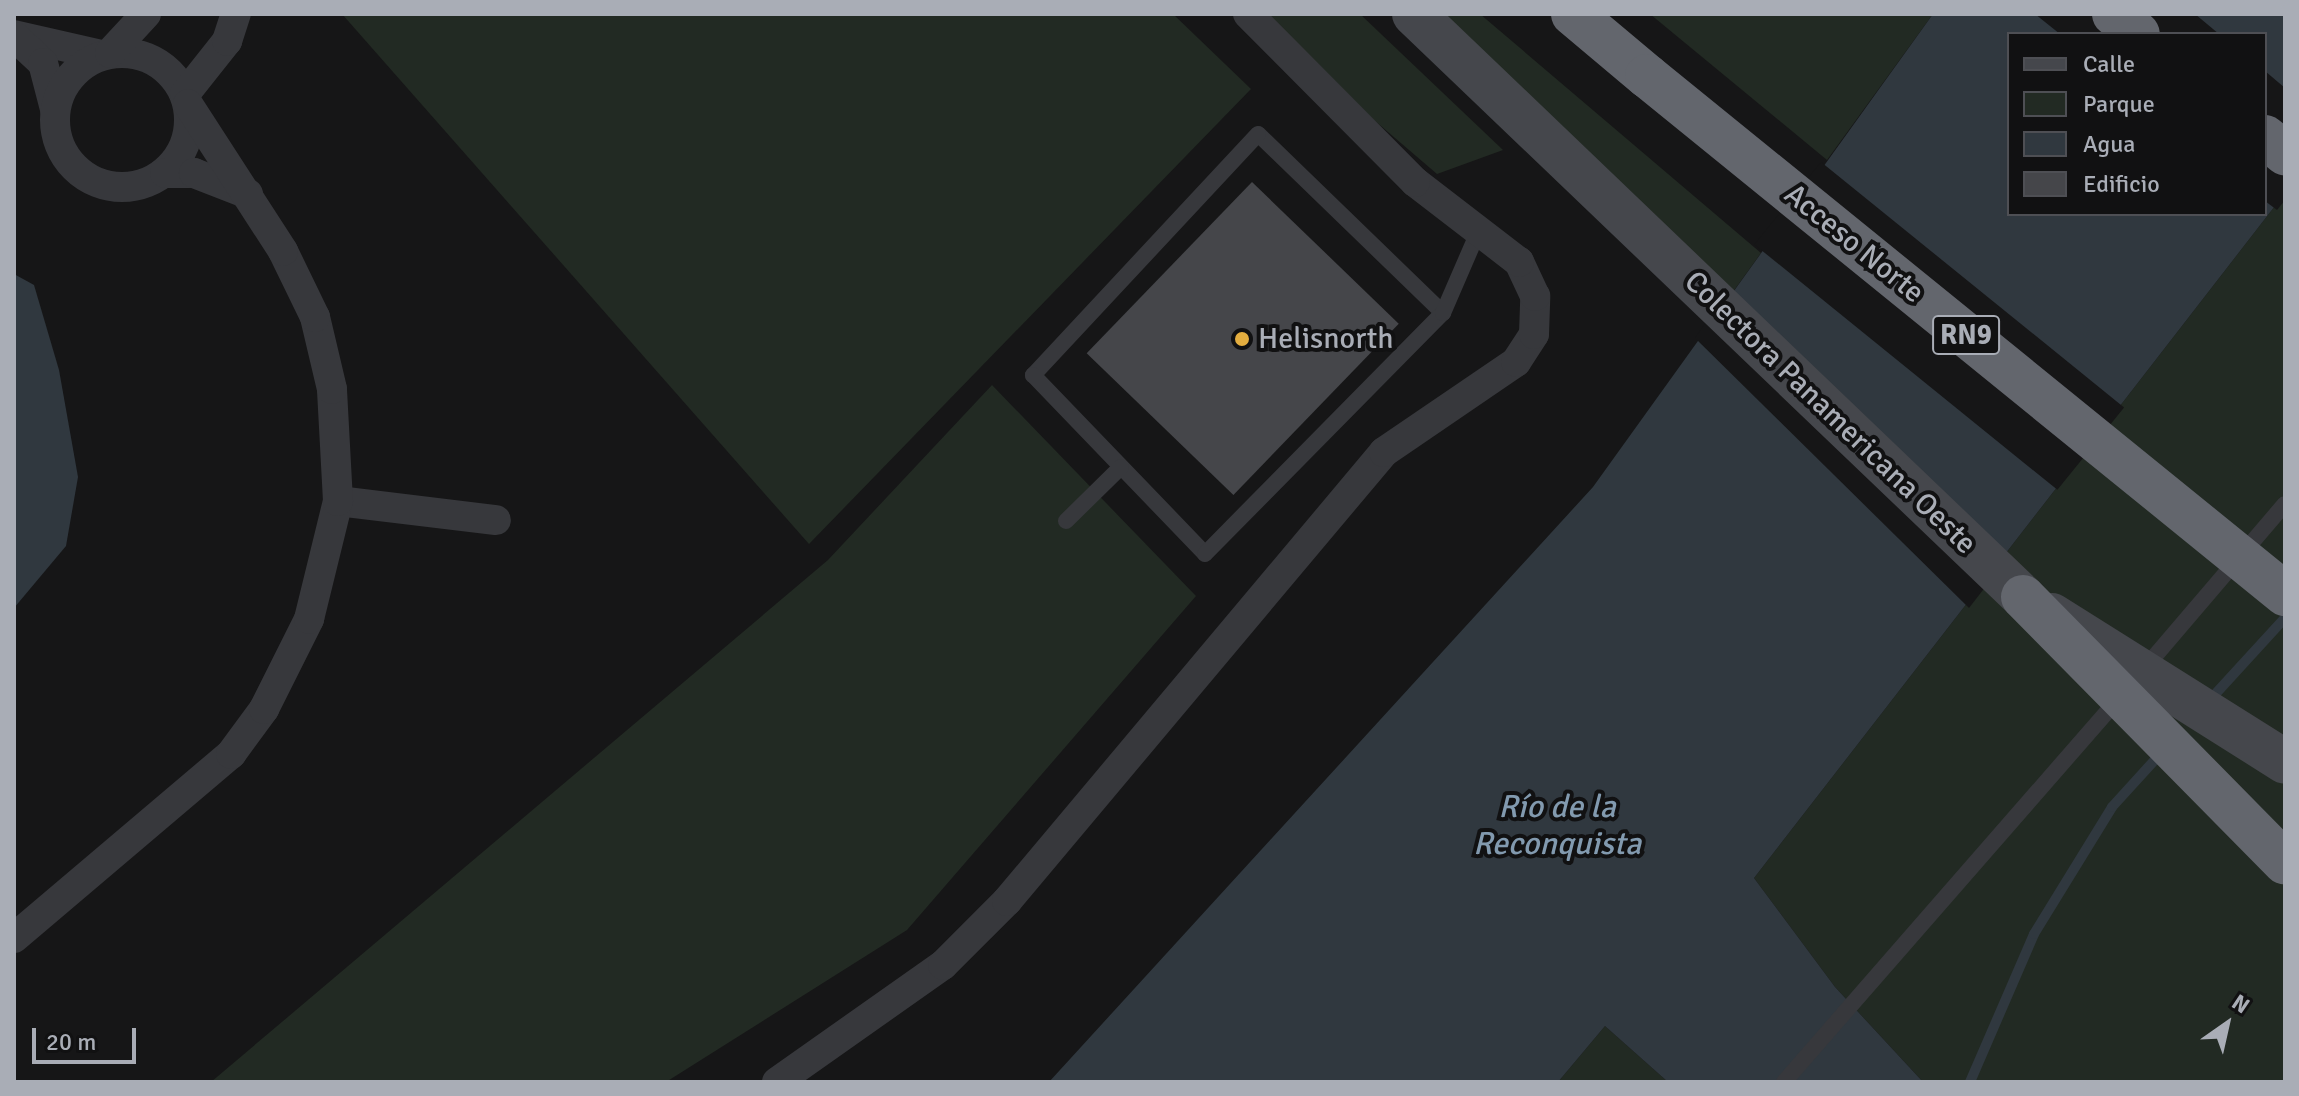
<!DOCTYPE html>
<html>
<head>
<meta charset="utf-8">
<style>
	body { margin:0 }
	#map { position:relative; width:2299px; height:1096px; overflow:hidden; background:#161617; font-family:Signika,sans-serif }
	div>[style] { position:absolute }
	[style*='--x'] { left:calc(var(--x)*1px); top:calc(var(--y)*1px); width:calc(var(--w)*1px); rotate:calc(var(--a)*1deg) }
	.green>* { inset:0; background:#222a23 }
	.water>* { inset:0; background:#30383f }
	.pier>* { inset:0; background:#161617; transform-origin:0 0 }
	.stream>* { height:10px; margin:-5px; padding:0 5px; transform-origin:5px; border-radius:5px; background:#30383f }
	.building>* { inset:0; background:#45464a; transform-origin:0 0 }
	.lane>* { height:16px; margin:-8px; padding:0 8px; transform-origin:8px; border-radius:8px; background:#37383c }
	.street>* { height:30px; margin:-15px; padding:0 15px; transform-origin:15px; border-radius:15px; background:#37383c }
	.street>.ring { margin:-15px; padding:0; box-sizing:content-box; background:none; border:30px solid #37383c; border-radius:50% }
	.secondary>* { height:44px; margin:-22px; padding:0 22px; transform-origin:22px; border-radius:22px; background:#45474c }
	.highway>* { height:44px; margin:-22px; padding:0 22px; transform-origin:22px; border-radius:22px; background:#63666d }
	.secondary-bridge>* { height:44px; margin:-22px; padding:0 22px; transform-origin:22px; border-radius:22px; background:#45474c }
	.highway-bridge>* { height:44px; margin:-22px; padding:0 22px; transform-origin:22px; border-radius:22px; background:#63666d }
	.dots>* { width:22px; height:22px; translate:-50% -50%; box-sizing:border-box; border:4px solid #111112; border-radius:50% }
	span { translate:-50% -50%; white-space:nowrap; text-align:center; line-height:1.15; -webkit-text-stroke:8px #111112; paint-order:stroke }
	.shield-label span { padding:2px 6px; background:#111112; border:2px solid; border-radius:6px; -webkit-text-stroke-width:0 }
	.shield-label { font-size:28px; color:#a9adb6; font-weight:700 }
	.street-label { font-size:30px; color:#a9adb6 }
	.poi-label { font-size:30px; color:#a9adb6 }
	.left { translate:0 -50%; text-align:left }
	.water-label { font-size:32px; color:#829aaf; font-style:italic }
	.frame { position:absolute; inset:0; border:16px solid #a9adb6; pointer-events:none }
	.legend { position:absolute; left:2007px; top:32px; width:260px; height:184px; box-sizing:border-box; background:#111112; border:2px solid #4e4f54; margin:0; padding:10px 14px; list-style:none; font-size:24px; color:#a9adb6 }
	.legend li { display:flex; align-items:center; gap:16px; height:40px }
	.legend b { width:40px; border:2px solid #4e4f54 }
	.north { position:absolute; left:2187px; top:984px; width:80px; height:80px; -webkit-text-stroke:6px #111112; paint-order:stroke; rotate:34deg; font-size:22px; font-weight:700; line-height:32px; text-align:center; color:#a9adb6 }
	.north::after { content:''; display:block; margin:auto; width:28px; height:36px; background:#a9adb6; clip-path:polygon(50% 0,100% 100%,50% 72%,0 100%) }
	.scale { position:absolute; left:32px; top:1028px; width:104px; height:36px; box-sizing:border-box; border:4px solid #a9adb6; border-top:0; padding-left:10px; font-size:24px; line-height:28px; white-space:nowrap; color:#a9adb6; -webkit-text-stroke:6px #111112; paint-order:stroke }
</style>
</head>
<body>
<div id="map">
	<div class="green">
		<i style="clip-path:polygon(342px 14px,1173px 14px,1251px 89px,809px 544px)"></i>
		<i style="clip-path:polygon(1268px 14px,1360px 14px,1503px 150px,1437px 174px,1374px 120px)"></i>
		<i style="clip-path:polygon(1424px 14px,1480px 14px,1761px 253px,1722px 307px)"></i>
		<i style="clip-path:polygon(1650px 14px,1933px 14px,1827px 160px)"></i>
		<i style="clip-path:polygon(2285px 193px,2285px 1082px,1923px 1082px,1835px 987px,1754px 878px)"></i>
		<i style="clip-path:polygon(992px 385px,1196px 596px,907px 930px,666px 1082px,211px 1082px,828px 560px)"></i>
		<i style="clip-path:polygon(1605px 1026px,1668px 1082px,1558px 1082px)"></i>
	</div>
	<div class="water">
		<i style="clip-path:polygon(evenodd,1933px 14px,2285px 14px,2285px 193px,1754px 878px,1835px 987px,1923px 1082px,1668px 1082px,1605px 1026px,1558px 1082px,1049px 1082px,1593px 487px,1933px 14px,2009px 34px,2265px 34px,2265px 214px,2009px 214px,2009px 34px)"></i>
		<i style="clip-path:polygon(14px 274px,34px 285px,59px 370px,78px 477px,66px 546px,14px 608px)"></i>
	</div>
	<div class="pier">
		<i style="clip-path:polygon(2035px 14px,2195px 14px,2219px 34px,2060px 34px)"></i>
		<i style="clip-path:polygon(2265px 71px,2285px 88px,2285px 200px,2277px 210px,2265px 201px)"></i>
		<i style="left:1821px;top:162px;width:390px;height:106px;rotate:39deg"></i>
		<i style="clip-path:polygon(1718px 305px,2000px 568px,1969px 608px,1695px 338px)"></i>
	</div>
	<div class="stream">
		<i style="--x:2208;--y:702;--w:114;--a:-47.5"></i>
		<i style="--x:1970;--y:1082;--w:161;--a:-66.6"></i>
		<i style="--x:2034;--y:934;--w:149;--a:-58.4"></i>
		<i style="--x:2112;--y:807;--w:74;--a:-47.7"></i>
	</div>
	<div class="building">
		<i style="left:1252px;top:182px;width:204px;height:238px;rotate:44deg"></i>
	</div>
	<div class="lane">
		<i style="--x:1443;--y:313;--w:257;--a:-135.9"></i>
		<i style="--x:1258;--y:134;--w:330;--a:133"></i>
		<i style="--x:1033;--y:375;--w:248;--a:46.1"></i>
		<i style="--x:1205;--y:554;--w:339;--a:-45.4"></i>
		<i style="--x:1443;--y:313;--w:90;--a:-66.6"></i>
		<i style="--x:1066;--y:521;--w:77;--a:-44.5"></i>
		<i style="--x:2143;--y:670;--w:218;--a:-49.5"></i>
		<i style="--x:1784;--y:1082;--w:511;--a:-48.89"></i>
	</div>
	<div class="street">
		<i style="--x:14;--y:35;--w:89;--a:12.9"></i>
		<i style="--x:15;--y:37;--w:38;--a:43"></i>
		<i style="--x:43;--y:63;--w:48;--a:75.4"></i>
		<i class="ring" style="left:55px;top:53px;width:104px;height:104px"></i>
		<i style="--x:110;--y:53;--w:53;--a:-47.3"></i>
		<i style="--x:185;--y:94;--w:68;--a:-51.6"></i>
		<i style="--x:227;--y:41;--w:28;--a:-72"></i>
		<i style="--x:165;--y:173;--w:29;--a:0"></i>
		<i style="--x:194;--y:173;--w:58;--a:21.3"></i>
		<i style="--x:338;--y:501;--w:159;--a:6.9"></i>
		<i style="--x:14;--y:938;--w:285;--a:-40.3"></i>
		<i style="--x:231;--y:754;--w:56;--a:-53.7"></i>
		<i style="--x:264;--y:709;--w:101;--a:-63.4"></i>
		<i style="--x:309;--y:619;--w:122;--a:-76.2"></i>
		<i style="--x:338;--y:501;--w:112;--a:-93.1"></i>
		<i style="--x:332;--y:389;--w:74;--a:-103.3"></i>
		<i style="--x:315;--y:317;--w:73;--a:-115.9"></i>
		<i style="--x:283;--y:251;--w:175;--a:-122.9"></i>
		<i style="--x:777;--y:1082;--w:203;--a:-35.2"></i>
		<i style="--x:943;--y:965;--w:91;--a:-45"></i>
		<i style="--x:1007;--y:901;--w:586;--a:-49.98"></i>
		<i style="--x:1384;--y:452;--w:160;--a:-34.3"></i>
		<i style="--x:1516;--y:362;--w:33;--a:-57"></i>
		<i style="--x:1534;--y:334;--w:38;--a:-88"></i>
		<i style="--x:1535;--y:296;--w:38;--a:-115"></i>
		<i style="--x:1519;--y:262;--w:131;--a:-142.4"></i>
		<i style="--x:1415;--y:182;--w:237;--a:-134.8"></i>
	</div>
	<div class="secondary">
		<i style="--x:1414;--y:14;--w:843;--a:43.75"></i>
	</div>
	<div class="highway">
		<i style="--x:1573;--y:14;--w:97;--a:40"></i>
		<i style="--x:2114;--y:14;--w:31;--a:40"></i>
		<i style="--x:2265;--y:137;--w:26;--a:39"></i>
	</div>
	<div class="secondary-bridge">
		<i style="--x:2052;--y:615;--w:275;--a:32.2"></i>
	</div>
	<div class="highway-bridge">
		<i style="--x:1647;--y:76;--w:822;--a:39.07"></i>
		<i style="--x:2023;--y:597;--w:373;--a:45.4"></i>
	</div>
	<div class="dots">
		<i style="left:1242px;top:339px;background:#e4ae40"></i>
	</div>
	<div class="shield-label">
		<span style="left:1966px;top:335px">RN9</span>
	</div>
	<div class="street-label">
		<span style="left:1854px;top:244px;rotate:39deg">Acceso Norte</span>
		<span style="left:1830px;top:413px;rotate:44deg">Colectora Panamericana Oeste</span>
	</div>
	<div class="poi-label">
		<span class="left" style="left:1258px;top:339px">Helisnorth</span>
	</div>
	<div class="water-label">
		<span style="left:1557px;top:826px">Río de la<br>Reconquista</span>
	</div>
	<div class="frame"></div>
	<ul class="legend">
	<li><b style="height:10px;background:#45474c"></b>Calle</li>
	<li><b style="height:22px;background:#222a23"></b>Parque</li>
	<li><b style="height:22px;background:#30383f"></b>Agua</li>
	<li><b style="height:22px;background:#45464a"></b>Edificio</li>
	</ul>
	<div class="north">N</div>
	<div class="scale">20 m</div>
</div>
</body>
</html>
